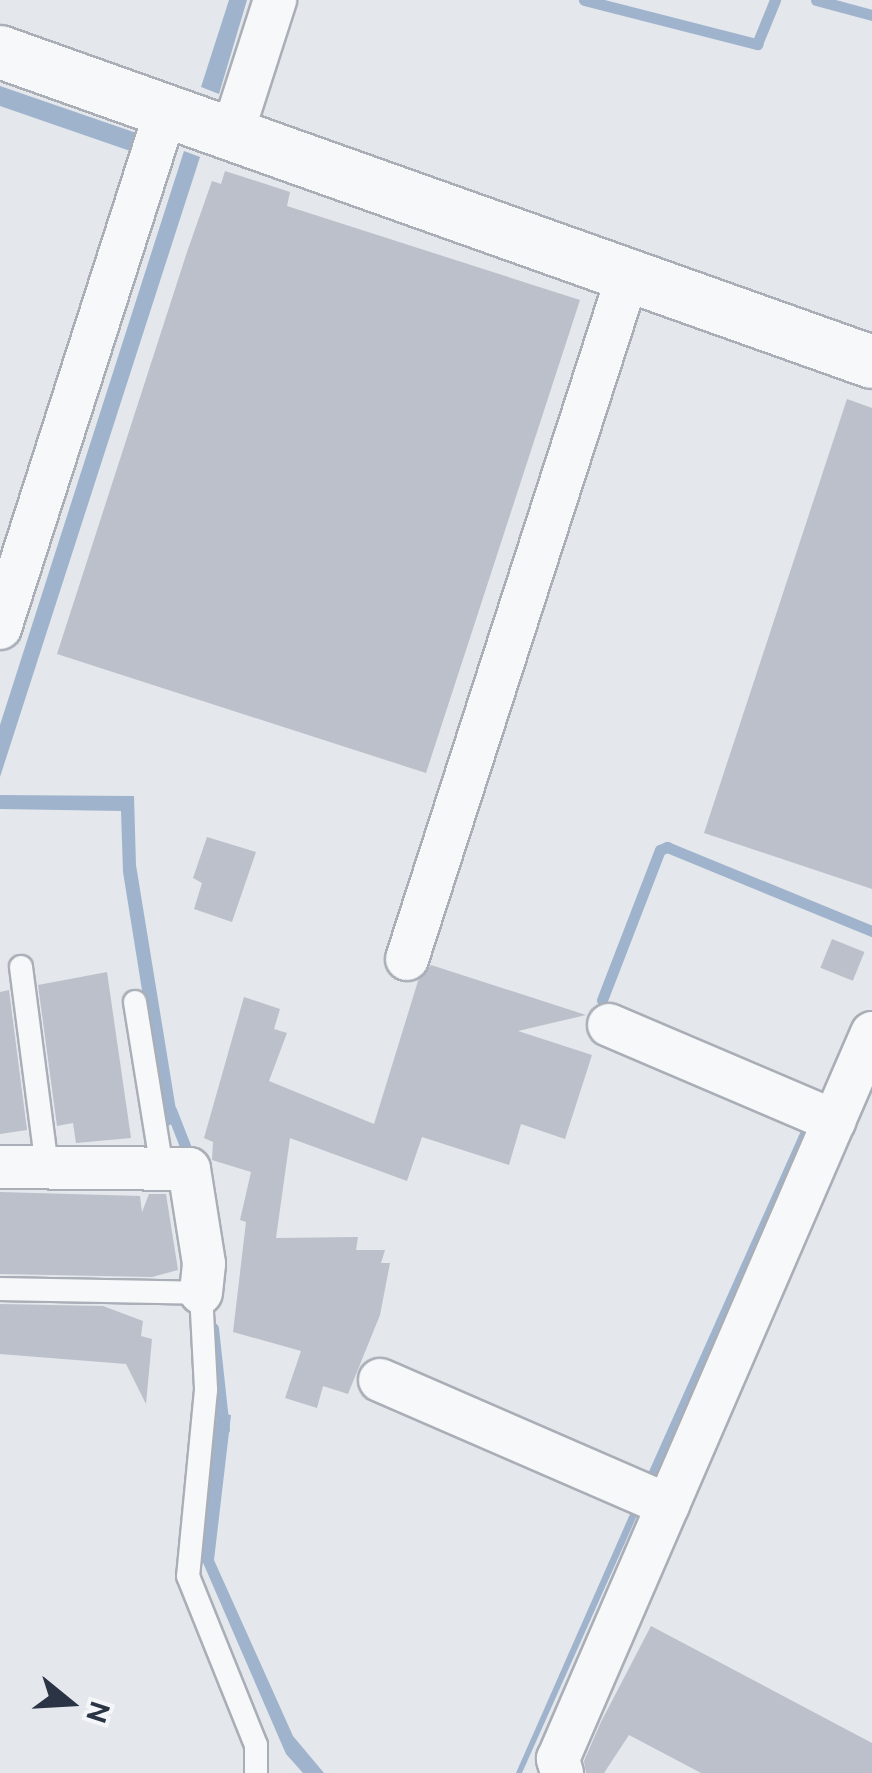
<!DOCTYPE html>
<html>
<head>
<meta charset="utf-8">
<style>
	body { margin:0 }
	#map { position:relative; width:872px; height:1773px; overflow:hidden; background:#e4e7ec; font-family:Ubuntu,sans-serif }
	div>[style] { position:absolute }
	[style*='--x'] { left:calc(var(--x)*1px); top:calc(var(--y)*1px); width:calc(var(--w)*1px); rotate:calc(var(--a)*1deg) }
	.water>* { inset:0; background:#9fb4cc; transform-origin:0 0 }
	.stream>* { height:11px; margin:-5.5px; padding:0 5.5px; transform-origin:5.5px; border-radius:5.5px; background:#9fb4cc }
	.building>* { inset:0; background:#bbc0ca; transform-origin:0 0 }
	.roads { filter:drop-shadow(2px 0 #a9aeb7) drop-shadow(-2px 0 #a9aeb7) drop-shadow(0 2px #a9aeb7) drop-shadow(0 -2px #a9aeb7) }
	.service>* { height:22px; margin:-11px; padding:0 11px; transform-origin:11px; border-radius:11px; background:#f7f8fa }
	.minor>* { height:42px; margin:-21px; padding:0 21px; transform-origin:21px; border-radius:21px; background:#f7f8fa }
	.tertiary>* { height:52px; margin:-26px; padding:0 26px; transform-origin:26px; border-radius:26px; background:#f7f8fa }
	span { translate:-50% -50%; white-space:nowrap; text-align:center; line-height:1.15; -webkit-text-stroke:9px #f4f6f9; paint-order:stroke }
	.north { position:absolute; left:20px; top:1653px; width:100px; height:100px; -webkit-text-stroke:8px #f4f6f9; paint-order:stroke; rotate:108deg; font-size:28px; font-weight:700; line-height:40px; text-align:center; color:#2b3445 }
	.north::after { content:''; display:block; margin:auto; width:35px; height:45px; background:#2b3445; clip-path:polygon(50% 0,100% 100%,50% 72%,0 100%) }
</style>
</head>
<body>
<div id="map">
	<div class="water">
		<i style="clip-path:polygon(229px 0,247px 0,219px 94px,201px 87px)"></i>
		<i style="left:0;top:86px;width:145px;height:19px;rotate:19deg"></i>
		<i style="clip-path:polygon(184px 151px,200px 157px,0 777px,0 725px)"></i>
		<i style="clip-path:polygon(0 795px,134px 796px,136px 865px,178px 1122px,164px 1127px,123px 872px,121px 811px,0 809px)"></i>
		<i style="clip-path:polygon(804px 1124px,809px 1126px,652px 1485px,647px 1476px)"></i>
		<i style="clip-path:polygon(217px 1413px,231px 1415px,214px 1560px,293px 1736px,324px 1773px,303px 1773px,286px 1754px,201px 1558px)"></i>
		<i style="clip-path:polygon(634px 1505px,640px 1509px,522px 1773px,516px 1773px)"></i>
	</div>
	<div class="stream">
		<i style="--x:584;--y:0;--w:179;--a:14.3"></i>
		<i style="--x:757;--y:44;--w:48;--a:-67.8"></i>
		<i style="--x:816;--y:0;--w:58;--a:15"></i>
		<i style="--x:602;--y:1000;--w:161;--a:-68.9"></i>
		<i style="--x:660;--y:850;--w:8;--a:-23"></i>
		<i style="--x:667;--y:847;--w:222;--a:22.3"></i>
		<i style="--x:171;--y:1110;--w:55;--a:68.6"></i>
		<i style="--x:213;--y:1328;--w:102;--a:83.8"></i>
	</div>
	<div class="building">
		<i style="clip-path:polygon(225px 171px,290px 192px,287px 206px,580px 300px,426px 773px,57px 654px,187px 252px,212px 181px,221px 184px)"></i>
		<i style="clip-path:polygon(847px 399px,872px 408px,872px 889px,704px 833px)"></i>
		<i style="clip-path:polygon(207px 837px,256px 852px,232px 922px,194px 909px,202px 883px,193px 878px)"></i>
		<i style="left:832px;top:939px;width:35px;height:31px;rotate:22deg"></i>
		<i style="clip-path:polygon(431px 965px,586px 1015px,518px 1031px,592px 1055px,565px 1139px,521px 1124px,509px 1165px,422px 1137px,407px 1181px,290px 1138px,276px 1238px,358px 1237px,356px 1250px,385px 1250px,381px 1263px,390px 1263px,380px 1315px,348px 1394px,323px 1386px,317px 1408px,285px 1398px,301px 1351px,233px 1332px,246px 1222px,240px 1220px,251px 1172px,212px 1160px,213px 1142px,204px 1138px,244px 997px,280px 1009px,274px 1029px,287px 1033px,269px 1081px,374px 1124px,418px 981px)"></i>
		<i style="clip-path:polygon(107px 972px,131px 1138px,76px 1143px,73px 1123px,57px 1126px,38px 985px)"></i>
		<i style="clip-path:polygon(9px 990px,27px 1130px,0 1134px,0 992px)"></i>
		<i style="clip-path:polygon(0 1192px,140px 1196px,142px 1212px,149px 1194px,166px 1194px,178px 1270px,152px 1277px,0 1274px)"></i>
		<i style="clip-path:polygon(0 1304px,103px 1306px,143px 1321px,141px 1336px,152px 1339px,146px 1404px,126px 1364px,0 1354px)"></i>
		<i style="clip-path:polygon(651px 1626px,872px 1743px,872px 1773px,701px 1773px,629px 1735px,604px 1773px,586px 1773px,584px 1761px,601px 1722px)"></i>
	</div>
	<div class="roads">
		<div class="service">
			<i style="--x:21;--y:967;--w:202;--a:82.6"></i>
			<i style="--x:135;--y:1002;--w:168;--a:80.8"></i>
			<i style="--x:0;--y:1289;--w:201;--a:1.1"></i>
			<i style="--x:201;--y:1293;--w:97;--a:87"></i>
			<i style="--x:206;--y:1390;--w:187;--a:95.5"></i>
			<i style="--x:188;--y:1576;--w:182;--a:68.1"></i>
			<i style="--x:256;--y:1745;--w:28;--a:90"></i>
		</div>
		<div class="minor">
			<i style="--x:232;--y:134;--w:141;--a:-72.2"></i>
			<i style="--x:0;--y:628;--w:543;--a:-72.2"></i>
			<i style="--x:407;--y:959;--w:719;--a:-72.09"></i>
			<i style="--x:609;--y:1025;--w:245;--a:23.1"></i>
			<i style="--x:0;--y:1167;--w:189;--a:0.6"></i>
			<i style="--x:189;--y:1169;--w:96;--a:81"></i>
			<i style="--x:204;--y:1264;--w:29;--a:96"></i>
			<i style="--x:380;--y:1380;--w:314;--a:23.5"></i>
			<i style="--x:562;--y:1773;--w:15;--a:-106"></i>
			<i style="--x:558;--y:1759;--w:791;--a:-66.61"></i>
		</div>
		<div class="tertiary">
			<i style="--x:0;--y:52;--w:925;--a:19.57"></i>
		</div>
	</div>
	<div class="north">N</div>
</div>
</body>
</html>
